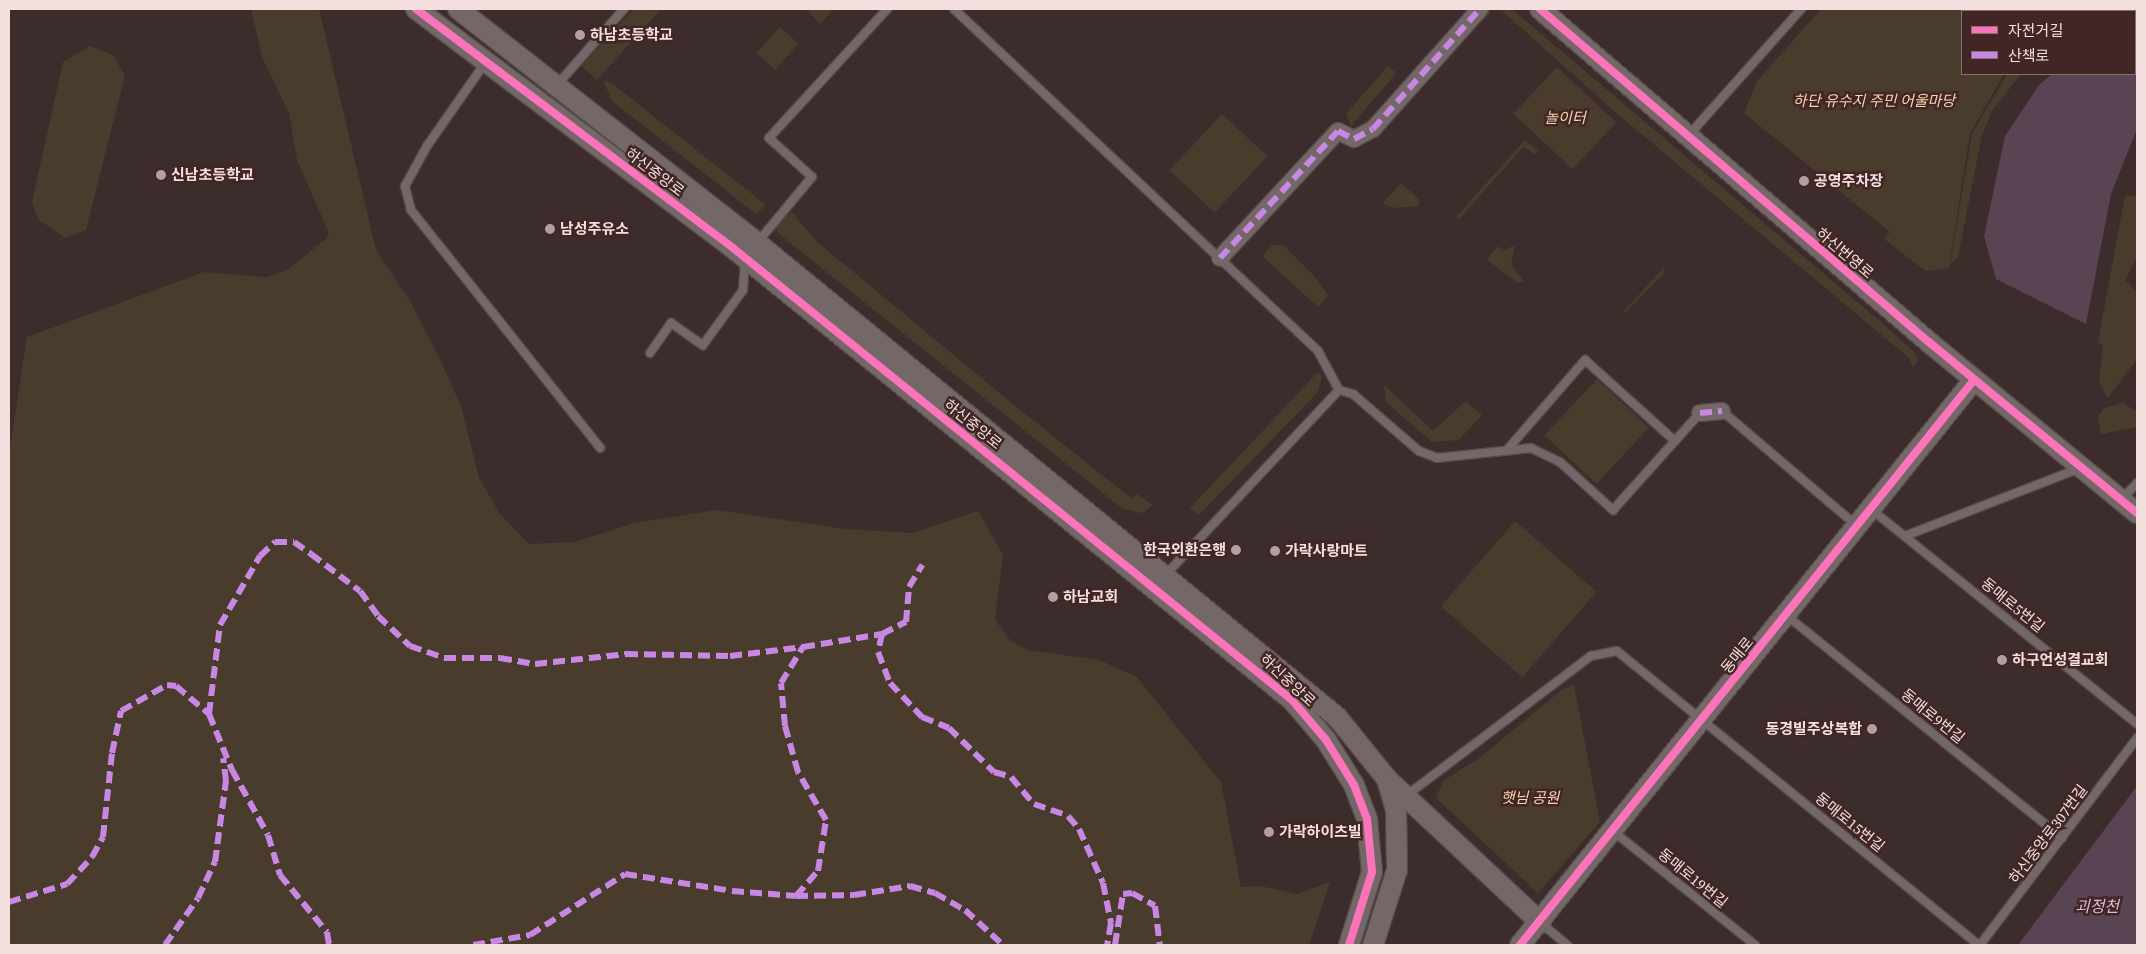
<!DOCTYPE html>
<html>
<head>
<meta charset="utf-8">
<style>
	body { margin:0 }
	#map { position:relative; width:2146px; height:954px; overflow:hidden; background:#3c2c2c; font-family:"Source Serif 4","Noto Sans KR",serif }
	div>[style] { position:absolute }
	[style*='--x'] { left:calc(var(--x)*1px); top:calc(var(--y)*1px); width:calc(var(--w)*1px); rotate:calc(var(--a)*1deg) }
	.green>* { inset:0; background:#4a3c2d; transform-origin:0 0 }
	.water>* { inset:0; background:#594454 }
	.roads { filter:drop-shadow(1px 0 #584a4a) drop-shadow(-1px 0 #584a4a) drop-shadow(0 1px #584a4a) drop-shadow(0 -1px #584a4a) }
	.service>* { height:8px; margin:-4px; padding:0 4px; transform-origin:4px; border-radius:4px; background:#736767 }
	.minor>* { height:16px; margin:-8px; padding:0 8px; transform-origin:8px; border-radius:8px; background:#736767 }
	.tertiary>* { height:20px; margin:-10px; padding:0 10px; transform-origin:10px; border-radius:10px; background:#736767 }
	.quiet>* { height:6px; margin-top:-3px; transform-origin:0; background:repeating-linear-gradient(90deg,#c787e3 0 12px,transparent 0 18px) }
	.cycleway>* { height:8px; margin:-4px; padding:0 4px; transform-origin:4px; border-radius:4px; background:#fb73b8 }
	.dots>* { width:14px; height:14px; translate:-50% -50%; box-sizing:border-box; border:2px solid #422626; border-radius:50% }
	span { translate:-50% -50%; white-space:nowrap; text-align:center; line-height:1.15; -webkit-text-stroke:5px #422626; paint-order:stroke }
	.poi-label { font-size:15px; color:#f2dfde; font-weight:700 }
	.left { translate:0 -50%; text-align:left }
	.right { translate:-100% -50%; text-align:right }
	.park-label { font-size:15px; color:#fad4a9; font-style:italic }
	.street-label { font-size:15px; color:#f2dfde }
	.water-label { font-size:16px; color:#e2b6db; font-style:italic }
	.frame { position:absolute; inset:0; border:10px solid #f2dfde; pointer-events:none }
	.legend { position:absolute; left:1961px; top:10px; width:175px; height:65px; box-sizing:border-box; background:#422626; border:1px solid #887070; margin:0; padding:6px 9px; list-style:none; font-size:15px; color:#f2dfde }
	.legend li { display:flex; align-items:center; gap:10px; height:25px }
	.legend b { width:25px; border:1px solid #887070 }
</style>
</head>
<body>
<div id="map">
	<div class="green">
		<i style="clip-path:polygon(251px 9px,319px 9px,376px 250px,410px 301px,440px 359px,462px 409px,479px 478px,500px 514px,529px 544px,575px 542px,634px 523px,717px 510px,845px 529px,913px 533px,978px 511px,1003px 555px,995px 620px,1010px 640px,1027px 650px,1099px 660px,1137px 677px,1221px 782px,1241px 887px,1261px 886px,1297px 894px,1330px 882px,1309px 945px,9px 945px,9px 453px,27px 337px,204px 272px,267px 277px,287px 270px,326px 239px,329px 233px,297px 160px,289px 113px,262px 57px)"></i>
		<i style="clip-path:polygon(634px 9px,661px 9px,597px 80px,581px 66px)"></i>
		<i style="clip-path:polygon(806px 9px,834px 9px,820px 24px)"></i>
		<i style="clip-path:polygon(1500px 9px,1512px 9px,1876px 318px,1912px 350px,1918px 359px,1913px 368px,1909px 358px,1614px 111px)"></i>
		<i style="clip-path:polygon(1821px 9px,2045px 9px,1962px 11px,1962px 74px,2004px 74px,1970px 133px,1949px 268px,1926px 271px,1884px 239px,1890px 232px,1744px 113px,1757px 81px)"></i>
		<i style="left:780px;top:27px;width:25px;height:35px;rotate:42deg"></i>
		<i style="clip-path:polygon(90px 46px,113px 55px,125px 76px,86px 230px,65px 238px,38px 219px,32px 202px,63px 62px)"></i>
		<i style="clip-path:polygon(1388px 66px,1396px 73px,1351px 126px,1346px 114px)"></i>
		<i style="left:1557px;top:67px;width:81px;height:64px;rotate:43deg"></i>
		<i style="clip-path:polygon(2007px 74px,2021px 74px,1992px 111px,1982px 135px,1958px 257px,1950px 265px,1972px 134px)"></i>
		<i style="clip-path:polygon(603px 80px,613px 84px,766px 205px,756px 214px,612px 101px)"></i>
		<i style="left:1222px;top:114px;width:62px;height:77px;rotate:43deg"></i>
		<i style="clip-path:polygon(1525px 140px,1538px 151px,1536px 155px,1523px 147px,1459px 219px,1456px 217px)"></i>
		<i style="clip-path:polygon(1401px 183px,1420px 200px,1418px 206px,1395px 208px,1382px 204px)"></i>
		<i style="clip-path:polygon(2125px 195px,2137px 196px,2136px 259px,2125px 280px,2137px 292px,2137px 359px,2108px 398px,2099px 383px,2103px 345px,2098px 342px)"></i>
		<i style="clip-path:polygon(792px 212px,816px 241px,1019px 409px,1131px 498px,1137px 494px,1153px 505px,1143px 513px,1123px 509px,778px 233px,775px 225px)"></i>
		<i style="clip-path:polygon(1272px 245px,1283px 245px,1314px 276px,1328px 295px,1318px 307px,1262px 256px)"></i>
		<i style="clip-path:polygon(1515px 245px,1511px 265px,1524px 281px,1518px 283px,1487px 260px,1498px 246px,1504px 250px)"></i>
		<i style="clip-path:polygon(1665px 266px,1663px 274px,1624px 314px,1624px 311px)"></i>
		<i style="clip-path:polygon(1318px 372px,1322px 376px,1318px 392px,1199px 515px,1190px 508px)"></i>
		<i style="left:1597px;top:379px;width:71px;height:77px;rotate:43deg"></i>
		<i style="clip-path:polygon(1384px 385px,1433px 431px,1466px 401px,1482px 415px,1459px 440px,1432px 442px,1386px 402px)"></i>
		<i style="clip-path:polygon(2123px 403px,2137px 412px,2137px 427px,2101px 434px,2098px 417px,2104px 408px)"></i>
		<i style="left:1515px;top:521px;width:108px;height:113px;rotate:41deg"></i>
		<i style="clip-path:polygon(1574px 685px,1600px 822px,1538px 893px,1436px 798px,1443px 781px,1478px 759px,1563px 689px)"></i>
	</div>
	<div class="water">
		<i style="clip-path:polygon(2124px 9px,2137px 9px,2137px 129px,2111px 194px,2086px 324px,1996px 279px,1984px 236px,2005px 136px,2039px 85px,2052px 74px,2135px 74px,2135px 11px,2121px 11px)"></i>
		<i style="clip-path:polygon(2137px 786px,2137px 945px,2018px 945px)"></i>
	</div>
	<div class="roads">
		<div class="service">
			<i style="--x:954;--y:9;--w:499;--a:43.2"></i>
			<i style="--x:1318;--y:351;--w:44;--a:61.7"></i>
			<i style="--x:1339;--y:390;--w:253;--a:133.2"></i>
			<i style="--x:485;--y:63;--w:101;--a:124.9"></i>
			<i style="--x:427;--y:146;--w:46;--a:118.8"></i>
			<i style="--x:405;--y:186;--w:25;--a:76"></i>
			<i style="--x:411;--y:210;--w:304;--a:51.5"></i>
			<i style="--x:556;--y:86;--w:103;--a:-48.6"></i>
			<i style="--x:1688;--y:136;--w:170;--a:-48.3"></i>
			<i style="--x:757;--y:243;--w:86;--a:-50.2"></i>
			<i style="--x:812;--y:177;--w:58;--a:-137.8"></i>
			<i style="--x:769;--y:138;--w:175;--a:-47.5"></i>
			<i style="--x:650;--y:353;--w:37;--a:-55"></i>
			<i style="--x:671;--y:323;--w:39;--a:35"></i>
			<i style="--x:703;--y:345;--w:68;--a:-54"></i>
			<i style="--x:743;--y:290;--w:29;--a:-86"></i>
			<i style="--x:1339;--y:390;--w:15;--a:16"></i>
			<i style="--x:1353;--y:394;--w:87;--a:40.8"></i>
			<i style="--x:1419;--y:451;--w:19;--a:21"></i>
			<i style="--x:1437;--y:458;--w:95;--a:-6.1"></i>
			<i style="--x:1531;--y:448;--w:32;--a:26"></i>
			<i style="--x:1560;--y:462;--w:72;--a:42.2"></i>
			<i style="--x:1613;--y:510;--w:130;--a:-48.1"></i>
			<i style="--x:1722;--y:411;--w:177;--a:40.4"></i>
			<i style="--x:1506;--y:451;--w:121;--a:-49"></i>
			<i style="--x:1585;--y:360;--w:121;--a:42"></i>
			<i style="--x:2122;--y:499;--w:22;--a:-47"></i>
			<i style="--x:1872;--y:510;--w:341;--a:38.9"></i>
			<i style="--x:1905;--y:536;--w:188;--a:-21.2"></i>
			<i style="--x:1786;--y:615;--w:355;--a:38.9"></i>
			<i style="--x:1407;--y:795;--w:231;--a:-37.1"></i>
			<i style="--x:1591;--y:656;--w:26;--a:-11"></i>
			<i style="--x:1617;--y:651;--w:466;--a:39.1"></i>
			<i style="--x:1614;--y:832;--w:181;--a:38.7"></i>
			<i style="--x:1542;--y:924;--w:33;--a:40"></i>
			<i style="--x:1980;--y:945;--w:260;--a:-52.8"></i>
		</div>
		<div class="minor">
			<i style="--x:1220;--y:258;--w:173;--a:-47.1"></i>
			<i style="--x:1338;--y:131;--w:18;--a:27"></i>
			<i style="--x:1354;--y:139;--w:21;--a:-28"></i>
			<i style="--x:1373;--y:129;--w:161;--a:-48.3"></i>
			<i style="--x:1700;--y:413;--w:22;--a:-5"></i>
		</div>
		<div class="tertiary">
			<i style="--x:416;--y:9;--w:397;--a:37"></i>
			<i style="--x:733;--y:248;--w:719;--a:38.96"></i>
			<i style="--x:1292;--y:700;--w:52;--a:49.6"></i>
			<i style="--x:1326;--y:740;--w:53;--a:58.1"></i>
			<i style="--x:1354;--y:785;--w:36;--a:69"></i>
			<i style="--x:1367;--y:819;--w:53;--a:84.6"></i>
			<i style="--x:1372;--y:872;--w:77;--a:107.5"></i>
			<i style="--x:458;--y:9;--w:380;--a:38"></i>
			<i style="--x:757;--y:243;--w:749;--a:39.26"></i>
			<i style="--x:1337;--y:717;--w:80;--a:51.1"></i>
			<i style="--x:1387;--y:779;--w:32;--a:74"></i>
			<i style="--x:1396;--y:810;--w:60;--a:89"></i>
			<i style="--x:1397;--y:870;--w:79;--a:107.7"></i>
			<i style="--x:1540;--y:9;--w:513;--a:40.58"></i>
			<i style="--x:1930;--y:343;--w:268;--a:39.4"></i>
			<i style="--x:1387;--y:779;--w:211;--a:43.1"></i>
			<i style="--x:1520;--y:945;--w:725;--a:-51.22"></i>
		</div>
	</div>
	<div class="quiet">
		<i style="--x:1220;--y:258;--w:173;--a:-47.1"></i>
		<i style="--x:1338;--y:131;--w:18;--a:27"></i>
		<i style="--x:1354;--y:139;--w:21;--a:-28"></i>
		<i style="--x:1373;--y:129;--w:161;--a:-48.3"></i>
		<i style="--x:1700;--y:413;--w:22;--a:-5"></i>
		<i style="--x:882;--y:634;--w:18;--a:103"></i>
		<i style="--x:878;--y:652;--w:33;--a:69"></i>
		<i style="--x:890;--y:683;--w:47;--a:46.7"></i>
		<i style="--x:922;--y:717;--w:29;--a:22"></i>
		<i style="--x:949;--y:728;--w:63;--a:44.4"></i>
		<i style="--x:994;--y:772;--w:18;--a:16"></i>
		<i style="--x:1011;--y:777;--w:35;--a:50"></i>
		<i style="--x:1034;--y:804;--w:36;--a:19"></i>
		<i style="--x:1068;--y:816;--w:17;--a:50"></i>
		<i style="--x:1079;--y:829;--w:59;--a:66"></i>
		<i style="--x:1103;--y:883;--w:41;--a:78.7"></i>
		<i style="--x:1111;--y:923;--w:22;--a:100"></i>
		<i style="--x:209;--y:714;--w:90;--a:-83"></i>
		<i style="--x:220;--y:625;--w:80;--a:-59.9"></i>
		<i style="--x:260;--y:556;--w:21;--a:-43"></i>
		<i style="--x:275;--y:542;--w:19;--a:0"></i>
		<i style="--x:294;--y:542;--w:21;--a:35"></i>
		<i style="--x:311;--y:554;--w:61;--a:37.1"></i>
		<i style="--x:360;--y:591;--w:31;--a:54"></i>
		<i style="--x:378;--y:616;--w:44;--a:43.2"></i>
		<i style="--x:410;--y:646;--w:36;--a:19"></i>
		<i style="--x:444;--y:658;--w:56;--a:0"></i>
		<i style="--x:500;--y:658;--w:36;--a:10"></i>
		<i style="--x:535;--y:664;--w:92;--a:-6.3"></i>
		<i style="--x:626;--y:654;--w:104;--a:1.1"></i>
		<i style="--x:730;--y:656;--w:74;--a:-7"></i>
		<i style="--x:796;--y:896;--w:58;--a:-1"></i>
		<i style="--x:854;--y:895;--w:57;--a:-9.1"></i>
		<i style="--x:910;--y:886;--w:26;--a:16"></i>
		<i style="--x:935;--y:893;--w:34;--a:30"></i>
		<i style="--x:965;--y:910;--w:52;--a:42.6"></i>
		<i style="--x:9;--y:902;--w:61;--a:-17.2"></i>
		<i style="--x:67;--y:884;--w:37;--a:-47"></i>
		<i style="--x:92;--y:857;--w:23;--a:-61"></i>
		<i style="--x:103;--y:837;--w:84;--a:-83.9"></i>
		<i style="--x:112;--y:753;--w:43;--a:-77.9"></i>
		<i style="--x:121;--y:711;--w:53;--a:-29.5"></i>
		<i style="--x:167;--y:685;--w:9;--a:6"></i>
		<i style="--x:176;--y:686;--w:43;--a:40.3"></i>
		<i style="--x:209;--y:714;--w:61;--a:67.7"></i>
		<i style="--x:232;--y:770;--w:74;--a:61"></i>
		<i style="--x:268;--y:835;--w:42;--a:73.3"></i>
		<i style="--x:280;--y:875;--w:74;--a:50.5"></i>
		<i style="--x:327;--y:932;--w:13;--a:81"></i>
		<i style="--x:165;--y:945;--w:57;--a:-54.9"></i>
		<i style="--x:198;--y:898;--w:40;--a:-65"></i>
		<i style="--x:215;--y:862;--w:82;--a:-82.3"></i>
		<i style="--x:226;--y:781;--w:23;--a:-97"></i>
		<i style="--x:473;--y:945;--w:58;--a:-10"></i>
		<i style="--x:530;--y:935;--w:113;--a:-32.7"></i>
		<i style="--x:625;--y:874;--w:108;--a:9"></i>
		<i style="--x:732;--y:891;--w:64;--a:4.5"></i>
		<i style="--x:796;--y:896;--w:33;--a:-49"></i>
		<i style="--x:818;--y:871;--w:52;--a:-81.1"></i>
		<i style="--x:826;--y:820;--w:56;--a:-120.3"></i>
		<i style="--x:798;--y:772;--w:48;--a:-105.8"></i>
		<i style="--x:785;--y:726;--w:43;--a:-95.3"></i>
		<i style="--x:781;--y:683;--w:42;--a:-58.6"></i>
		<i style="--x:803;--y:647;--w:80;--a:-9.3"></i>
		<i style="--x:882;--y:634;--w:27;--a:-27"></i>
		<i style="--x:906;--y:622;--w:35;--a:-85"></i>
		<i style="--x:909;--y:587;--w:26;--a:-59"></i>
		<i style="--x:1115;--y:945;--w:52;--a:-81.1"></i>
		<i style="--x:1123;--y:894;--w:9;--a:-6"></i>
		<i style="--x:1132;--y:893;--w:26;--a:29"></i>
		<i style="--x:1155;--y:906;--w:39;--a:83"></i>
	</div>
	<div class="cycleway">
		<i style="--x:416;--y:9;--w:397;--a:37"></i>
		<i style="--x:733;--y:248;--w:719;--a:38.96"></i>
		<i style="--x:1292;--y:700;--w:52;--a:49.6"></i>
		<i style="--x:1326;--y:740;--w:53;--a:58.1"></i>
		<i style="--x:1354;--y:785;--w:36;--a:69"></i>
		<i style="--x:1367;--y:819;--w:53;--a:84.6"></i>
		<i style="--x:1372;--y:872;--w:77;--a:107.5"></i>
		<i style="--x:1540;--y:9;--w:513;--a:40.58"></i>
		<i style="--x:1930;--y:343;--w:268;--a:39.4"></i>
		<i style="--x:1520;--y:945;--w:725;--a:-51.22"></i>
	</div>
	<div class="dots">
		<i style="left:580px;top:35px;background:#b2a0a0"></i>
		<i style="left:161px;top:175px;background:#b2a0a0"></i>
		<i style="left:1804px;top:181px;background:#b2a0a0"></i>
		<i style="left:550px;top:229px;background:#b2a0a0"></i>
		<i style="left:1236px;top:550px;background:#b2a0a0"></i>
		<i style="left:1275px;top:551px;background:#b2a0a0"></i>
		<i style="left:1053px;top:597px;background:#b2a0a0"></i>
		<i style="left:2002px;top:660px;background:#b2a0a0"></i>
		<i style="left:1872px;top:729px;background:#b2a0a0"></i>
		<i style="left:1269px;top:832px;background:#b2a0a0"></i>
	</div>
	<div class="poi-label">
		<span class="left" style="left:590px;top:35px">하남초등학교</span>
		<span class="left" style="left:171px;top:175px">신남초등학교</span>
		<span class="left" style="left:1814px;top:181px">공영주차장</span>
		<span class="left" style="left:560px;top:229px">남성주유소</span>
		<span class="right" style="left:1226px;top:550px">한국외환은행</span>
		<span class="left" style="left:1285px;top:551px">가락사랑마트</span>
		<span class="left" style="left:1063px;top:597px">하남교회</span>
		<span class="left" style="left:2012px;top:660px">하구언성결교회</span>
		<span class="right" style="left:1862px;top:729px">동경빌주상복합</span>
		<span class="left" style="left:1279px;top:832px">가락하이츠빌</span>
	</div>
	<div class="park-label">
		<span style="left:1874px;top:101px">하단 유수지 주민 어울마당</span>
		<span style="left:1565px;top:118px">놀이터</span>
		<span style="left:1530px;top:798px">햇님 공원</span>
	</div>
	<div class="street-label">
		<span style="left:655px;top:172px;rotate:37deg">하신중앙로</span>
		<span style="left:1845px;top:253px;rotate:40deg">하신번영로</span>
		<span style="left:973px;top:424px;rotate:39deg">하신중앙로</span>
		<span style="left:2013px;top:605px;rotate:39deg">동매로5번길</span>
		<span style="left:1737px;top:655px;rotate:-51deg">동매로</span>
		<span style="left:1288px;top:680px;rotate:43deg">하신중앙로</span>
		<span style="left:1933px;top:716px;rotate:39deg">동매로9번길</span>
		<span style="left:1850px;top:822px;rotate:39deg">동매로15번길</span>
		<span style="left:2048px;top:834px;rotate:-53deg">하신중앙로307번길</span>
		<span style="left:1693px;top:878px;rotate:39deg">동매로19번길</span>
	</div>
	<div class="water-label">
		<span style="left:2097px;top:906px">괴정천</span>
	</div>
	<div class="frame"></div>
	<ul class="legend">
	<li><b style="height:6px;background:#fb73b8"></b>자전거길</li>
	<li><b style="height:6px;background:#c787e3"></b>산책로</li>
	</ul>
</div>
</body>
</html>
